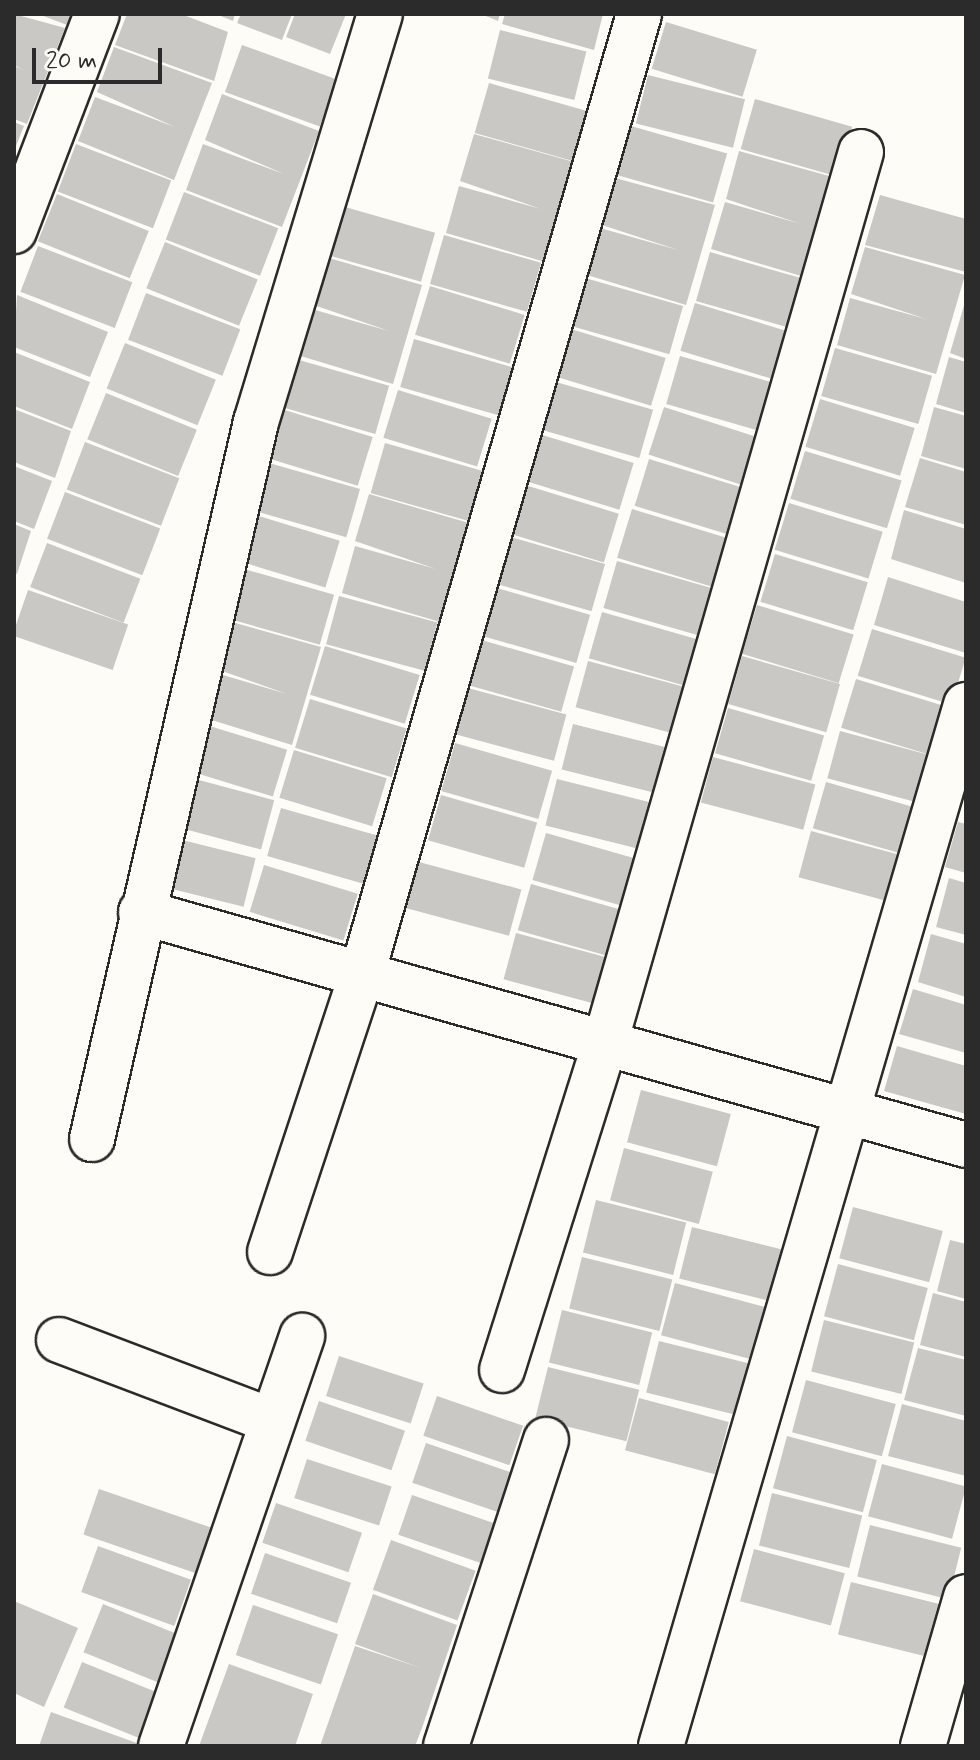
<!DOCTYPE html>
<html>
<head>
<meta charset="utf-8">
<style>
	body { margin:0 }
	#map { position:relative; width:980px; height:1760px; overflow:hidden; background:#fdfcf7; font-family:Mynerve,sans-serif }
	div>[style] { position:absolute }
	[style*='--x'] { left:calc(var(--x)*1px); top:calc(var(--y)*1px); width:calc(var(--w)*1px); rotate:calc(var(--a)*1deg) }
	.building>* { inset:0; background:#c9c8c4; transform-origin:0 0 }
	.roads { filter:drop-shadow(2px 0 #2b2b2b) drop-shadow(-2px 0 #2b2b2b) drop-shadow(0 2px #2b2b2b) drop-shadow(0 -2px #2b2b2b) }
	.minor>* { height:44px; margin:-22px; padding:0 22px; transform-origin:22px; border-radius:22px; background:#fdfcf7 }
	span { translate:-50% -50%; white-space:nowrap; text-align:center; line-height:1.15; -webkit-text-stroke:8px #fdfcf7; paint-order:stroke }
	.frame { position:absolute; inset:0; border:16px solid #2b2b2b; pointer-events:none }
	.scale { position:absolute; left:32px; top:48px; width:130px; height:36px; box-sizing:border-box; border:4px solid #2b2b2b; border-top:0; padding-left:10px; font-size:24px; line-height:28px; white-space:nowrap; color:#2b2b2b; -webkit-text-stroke:6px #fdfcf7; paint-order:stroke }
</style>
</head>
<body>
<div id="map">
	<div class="building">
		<i style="clip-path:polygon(14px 14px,65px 28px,27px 124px,14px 119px,14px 66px,22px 69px,14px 65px)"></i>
		<i style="clip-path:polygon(38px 14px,70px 14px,67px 25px)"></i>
		<i style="clip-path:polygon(127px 14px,181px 14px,228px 32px,214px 81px,115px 45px)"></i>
		<i style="clip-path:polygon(216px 14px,235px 14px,233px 21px)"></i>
		<i style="clip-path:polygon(241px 14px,292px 14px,282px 40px,237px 23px)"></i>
		<i style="clip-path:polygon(295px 14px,346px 14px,330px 54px,286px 37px)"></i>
		<i style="clip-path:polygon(481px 14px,500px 14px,498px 21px)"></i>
		<i style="clip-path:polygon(505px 14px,603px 14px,594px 50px,502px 24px)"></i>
		<i style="left:666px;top:22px;width:95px;height:49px;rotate:17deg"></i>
		<i style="left:500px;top:30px;width:89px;height:50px;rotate:14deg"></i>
		<i style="left:242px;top:45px;width:101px;height:50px;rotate:20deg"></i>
		<i style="clip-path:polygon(114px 47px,212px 83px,174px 180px,78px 141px,95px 97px,175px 127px,97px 92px)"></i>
		<i style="left:648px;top:75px;width:100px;height:50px;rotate:14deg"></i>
		<i style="left:489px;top:83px;width:101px;height:52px;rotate:16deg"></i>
		<i style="clip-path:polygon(222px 94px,319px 131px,282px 227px,186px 190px,203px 144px,284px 174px,205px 140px)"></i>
		<i style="left:755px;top:99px;width:101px;height:52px;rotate:16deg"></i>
		<i style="clip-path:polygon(14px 122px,24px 126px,14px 151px)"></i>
		<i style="left:631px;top:126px;width:100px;height:51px;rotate:16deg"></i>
		<i style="clip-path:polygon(474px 134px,574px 162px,545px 262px,446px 233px,459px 186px,541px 209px,460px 181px)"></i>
		<i style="left:76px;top:144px;width:102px;height:51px;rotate:21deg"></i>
		<i style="clip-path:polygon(739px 151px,840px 179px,811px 279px,711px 249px,725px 202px,801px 224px,726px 199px)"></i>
		<i style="clip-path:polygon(615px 178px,715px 205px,686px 305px,587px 275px,600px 228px,678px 250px,602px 225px)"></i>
		<i style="left:184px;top:192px;width:101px;height:51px;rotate:21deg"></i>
		<i style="left:57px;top:194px;width:99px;height:51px;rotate:22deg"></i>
		<i style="clip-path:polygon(880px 195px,966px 219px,966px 272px,865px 245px)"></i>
		<i style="left:338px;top:205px;width:101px;height:51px;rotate:16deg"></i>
		<i style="left:444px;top:235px;width:101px;height:51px;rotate:16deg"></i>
		<i style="left:165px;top:242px;width:100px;height:50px;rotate:22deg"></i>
		<i style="left:38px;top:246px;width:101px;height:49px;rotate:21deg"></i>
		<i style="clip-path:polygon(865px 247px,965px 275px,936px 374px,837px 345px,850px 298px,926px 319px,851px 294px)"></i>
		<i style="left:710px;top:252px;width:101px;height:51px;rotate:16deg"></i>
		<i style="clip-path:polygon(322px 256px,422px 285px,393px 384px,294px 354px,308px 308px,389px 331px,308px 303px)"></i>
		<i style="left:585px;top:278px;width:102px;height:50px;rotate:16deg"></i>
		<i style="left:430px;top:286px;width:99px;height:51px;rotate:17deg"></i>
		<i style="left:146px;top:293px;width:101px;height:50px;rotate:21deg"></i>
		<i style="clip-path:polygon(17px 295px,108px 332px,90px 377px,14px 347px)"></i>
		<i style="clip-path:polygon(965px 302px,966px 302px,966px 359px,950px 353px)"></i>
		<i style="left:695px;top:303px;width:100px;height:50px;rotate:17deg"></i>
		<i style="left:571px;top:329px;width:99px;height:50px;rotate:17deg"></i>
		<i style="left:414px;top:339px;width:102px;height:50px;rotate:16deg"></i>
		<i style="left:125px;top:343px;width:98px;height:49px;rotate:22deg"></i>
		<i style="left:835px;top:348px;width:101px;height:50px;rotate:16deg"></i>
		<i style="clip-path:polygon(14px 352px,90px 382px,72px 429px,14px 406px)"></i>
		<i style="left:680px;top:356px;width:101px;height:50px;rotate:16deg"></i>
		<i style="clip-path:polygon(949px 357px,966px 362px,966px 413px,936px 404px)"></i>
		<i style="left:292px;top:358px;width:101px;height:50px;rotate:16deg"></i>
		<i style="left:556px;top:382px;width:101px;height:50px;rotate:16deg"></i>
		<i style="left:398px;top:390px;width:98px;height:50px;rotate:17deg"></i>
		<i style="left:106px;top:393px;width:98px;height:50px;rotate:22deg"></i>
		<i style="left:820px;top:399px;width:99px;height:50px;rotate:17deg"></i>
		<i style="left:664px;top:407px;width:99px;height:50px;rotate:18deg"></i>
		<i style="clip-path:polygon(934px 407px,966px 416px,966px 469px,921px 456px)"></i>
		<i style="left:278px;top:408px;width:99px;height:51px;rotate:17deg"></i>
		<i style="clip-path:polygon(14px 409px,71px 431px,55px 478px,14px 462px)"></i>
		<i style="left:539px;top:434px;width:99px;height:49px;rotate:17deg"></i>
		<i style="left:85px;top:442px;width:101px;height:51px;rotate:21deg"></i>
		<i style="left:385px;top:443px;width:101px;height:52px;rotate:16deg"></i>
		<i style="left:805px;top:451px;width:101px;height:50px;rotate:17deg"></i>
		<i style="clip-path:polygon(920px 458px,966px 472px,966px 525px,905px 507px)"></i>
		<i style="left:649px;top:459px;width:98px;height:49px;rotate:17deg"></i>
		<i style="left:262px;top:461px;width:102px;height:50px;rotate:16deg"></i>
		<i style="clip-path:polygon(14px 466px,52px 481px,34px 529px,14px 521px)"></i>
		<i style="left:525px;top:485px;width:98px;height:51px;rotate:17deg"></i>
		<i style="left:65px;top:492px;width:102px;height:50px;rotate:21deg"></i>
		<i style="clip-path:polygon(369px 494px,469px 523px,440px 622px,342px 593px,355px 546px,436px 569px,355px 541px)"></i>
		<i style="left:789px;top:503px;width:98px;height:49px;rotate:17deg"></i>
		<i style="left:632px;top:509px;width:102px;height:51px;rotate:17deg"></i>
		<i style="clip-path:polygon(904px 510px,966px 529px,966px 583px,891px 559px)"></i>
		<i style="left:246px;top:512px;width:98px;height:49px;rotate:17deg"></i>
		<i style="clip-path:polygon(14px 524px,31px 531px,17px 574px,14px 573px)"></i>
		<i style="left:507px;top:536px;width:102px;height:49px;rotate:16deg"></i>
		<i style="left:47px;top:543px;width:100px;height:47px;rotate:21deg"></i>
		<i style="left:775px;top:554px;width:97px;height:50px;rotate:17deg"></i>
		<i style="left:617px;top:561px;width:101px;height:49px;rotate:16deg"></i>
		<i style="left:237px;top:567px;width:101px;height:52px;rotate:16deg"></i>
		<i style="clip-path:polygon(888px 577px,966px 602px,966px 653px,874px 625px)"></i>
		<i style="left:493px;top:587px;width:101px;height:50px;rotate:16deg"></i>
		<i style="left:28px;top:590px;width:106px;height:48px;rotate:19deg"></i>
		<i style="left:339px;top:596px;width:102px;height:50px;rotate:15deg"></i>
		<i style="left:757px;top:605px;width:101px;height:51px;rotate:17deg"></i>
		<i style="left:602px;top:612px;width:100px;height:48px;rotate:16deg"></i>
		<i style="clip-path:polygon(221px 619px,321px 647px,292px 745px,202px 717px,216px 673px,287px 694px,208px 666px)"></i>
		<i style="left:872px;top:629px;width:98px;height:49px;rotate:17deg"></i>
		<i style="left:478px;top:639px;width:100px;height:47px;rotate:16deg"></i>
		<i style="left:325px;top:646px;width:99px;height:51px;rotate:17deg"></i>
		<i style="left:742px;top:656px;width:102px;height:50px;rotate:16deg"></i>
		<i style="left:588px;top:661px;width:106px;height:48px;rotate:15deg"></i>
		<i style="left:856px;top:679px;width:101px;height:51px;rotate:17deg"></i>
		<i style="left:464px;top:687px;width:106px;height:48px;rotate:15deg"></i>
		<i style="left:310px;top:699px;width:101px;height:51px;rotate:17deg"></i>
		<i style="left:728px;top:708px;width:100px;height:47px;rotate:16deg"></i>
		<i style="left:203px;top:724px;width:88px;height:49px;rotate:17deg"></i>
		<i style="left:573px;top:724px;width:105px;height:47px;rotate:14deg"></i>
		<i style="left:840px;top:731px;width:102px;height:49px;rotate:15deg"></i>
		<i style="left:455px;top:743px;width:101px;height:50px;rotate:16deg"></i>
		<i style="left:294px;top:750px;width:97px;height:50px;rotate:17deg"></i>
		<i style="left:713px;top:757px;width:106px;height:47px;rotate:15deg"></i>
		<i style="left:195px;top:779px;width:82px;height:51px;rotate:15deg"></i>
		<i style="left:557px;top:779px;width:105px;height:48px;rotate:14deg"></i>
		<i style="left:826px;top:782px;width:100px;height:48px;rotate:16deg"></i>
		<i style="left:441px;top:795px;width:100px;height:47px;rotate:16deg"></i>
		<i style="left:281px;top:808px;width:101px;height:50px;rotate:16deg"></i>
		<i style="clip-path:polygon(958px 822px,966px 824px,966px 873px,945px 867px)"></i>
		<i style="left:811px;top:831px;width:106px;height:48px;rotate:15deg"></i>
		<i style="left:546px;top:833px;width:101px;height:49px;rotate:16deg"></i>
		<i style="left:178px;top:839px;width:80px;height:50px;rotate:14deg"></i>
		<i style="left:419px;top:862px;width:106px;height:48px;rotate:15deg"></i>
		<i style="left:264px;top:865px;width:98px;height:49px;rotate:17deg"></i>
		<i style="clip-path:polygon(949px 878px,966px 883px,966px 935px,936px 927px)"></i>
		<i style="left:531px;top:884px;width:100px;height:48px;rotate:16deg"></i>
		<i style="left:516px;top:933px;width:106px;height:48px;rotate:15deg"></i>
		<i style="clip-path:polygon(931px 934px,966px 944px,966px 997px,918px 982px)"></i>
		<i style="clip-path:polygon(913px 989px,966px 1005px,966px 1053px,899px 1034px)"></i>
		<i style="clip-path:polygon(897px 1046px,966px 1066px,966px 1114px,884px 1091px)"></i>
		<i style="left:641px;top:1090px;width:93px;height:54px;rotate:15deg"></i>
		<i style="left:624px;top:1148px;width:92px;height:54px;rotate:15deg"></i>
		<i style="left:596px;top:1200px;width:93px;height:54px;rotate:14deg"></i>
		<i style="left:853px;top:1207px;width:93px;height:53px;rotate:15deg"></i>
		<i style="left:692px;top:1227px;width:93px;height:53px;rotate:14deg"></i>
		<i style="clip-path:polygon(950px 1240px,966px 1244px,966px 1299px,937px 1291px)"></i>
		<i style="left:582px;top:1257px;width:93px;height:53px;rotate:14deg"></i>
		<i style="left:838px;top:1264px;width:93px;height:54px;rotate:15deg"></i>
		<i style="left:675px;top:1283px;width:93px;height:54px;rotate:15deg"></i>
		<i style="clip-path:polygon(933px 1293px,966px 1302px,966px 1357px,920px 1345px)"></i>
		<i style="left:562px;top:1310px;width:93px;height:54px;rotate:14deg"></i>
		<i style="left:824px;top:1320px;width:93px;height:53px;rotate:14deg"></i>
		<i style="left:659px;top:1341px;width:94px;height:53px;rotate:14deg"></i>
		<i style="clip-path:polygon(918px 1348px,966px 1360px,966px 1416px,904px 1400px)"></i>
		<i style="left:339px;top:1356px;width:89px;height:42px;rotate:18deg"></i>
		<i style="left:548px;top:1367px;width:94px;height:53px;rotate:14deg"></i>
		<i style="left:806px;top:1380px;width:93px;height:54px;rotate:15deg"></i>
		<i style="left:437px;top:1396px;width:91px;height:42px;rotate:19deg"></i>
		<i style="left:639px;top:1398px;width:93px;height:54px;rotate:15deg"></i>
		<i style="left:319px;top:1401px;width:91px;height:42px;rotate:19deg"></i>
		<i style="clip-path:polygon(902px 1404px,966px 1421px,966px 1476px,888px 1456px)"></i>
		<i style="left:787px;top:1436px;width:93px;height:54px;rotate:15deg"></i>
		<i style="left:426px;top:1443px;width:91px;height:42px;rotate:19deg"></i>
		<i style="left:307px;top:1459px;width:89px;height:41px;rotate:18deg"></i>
		<i style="left:882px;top:1464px;width:87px;height:54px;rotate:15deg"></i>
		<i style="left:99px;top:1489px;width:119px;height:48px;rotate:19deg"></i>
		<i style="left:772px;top:1493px;width:93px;height:54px;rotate:14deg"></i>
		<i style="left:412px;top:1495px;width:87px;height:42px;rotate:19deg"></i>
		<i style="left:276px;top:1503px;width:91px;height:42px;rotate:19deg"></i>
		<i style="left:870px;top:1525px;width:94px;height:53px;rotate:14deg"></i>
		<i style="left:391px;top:1540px;width:90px;height:53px;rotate:20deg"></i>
		<i style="left:98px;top:1546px;width:99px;height:49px;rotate:20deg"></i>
		<i style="left:754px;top:1549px;width:94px;height:54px;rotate:15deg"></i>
		<i style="left:265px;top:1553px;width:91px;height:43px;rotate:19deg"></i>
		<i style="left:851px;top:1582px;width:93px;height:54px;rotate:14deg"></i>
		<i style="clip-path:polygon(373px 1594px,457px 1625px,422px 1728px,415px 1746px,320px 1746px,355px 1646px,421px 1668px,355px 1644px)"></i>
		<i style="clip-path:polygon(14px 1601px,78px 1628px,44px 1707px,14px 1693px)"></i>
		<i style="left:103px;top:1604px;width:86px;height:52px;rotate:22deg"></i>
		<i style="left:253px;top:1605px;width:90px;height:53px;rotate:19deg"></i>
		<i style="left:82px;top:1662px;width:88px;height:49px;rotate:22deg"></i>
		<i style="clip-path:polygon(229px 1664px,313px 1694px,295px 1746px,199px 1746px)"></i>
		<i style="clip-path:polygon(51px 1712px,145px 1746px,39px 1746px)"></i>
	</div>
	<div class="roads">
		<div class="minor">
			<i style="--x:14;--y:231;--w:232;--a:-69.1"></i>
			<i style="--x:141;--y:912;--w:857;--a:15.77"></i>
			<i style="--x:92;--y:1139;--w:736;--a:-77.12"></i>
			<i style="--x:256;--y:422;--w:426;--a:-73.1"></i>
			<i style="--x:270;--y:1252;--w:293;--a:-71.7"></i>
			<i style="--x:362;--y:974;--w:999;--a:-73.9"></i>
			<i style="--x:59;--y:1340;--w:228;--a:20.8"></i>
			<i style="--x:502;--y:1370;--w:343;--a:-72.5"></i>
			<i style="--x:605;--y:1043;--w:927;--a:-73.97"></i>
			<i style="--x:161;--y:1746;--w:434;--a:-71"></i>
			<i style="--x:446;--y:1746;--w:322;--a:-71.9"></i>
			<i style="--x:661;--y:1746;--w:1085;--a:-73.67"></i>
			<i style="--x:923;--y:1746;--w:155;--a:-73.9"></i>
		</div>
	</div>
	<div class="frame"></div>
	<div class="scale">20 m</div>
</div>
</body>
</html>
